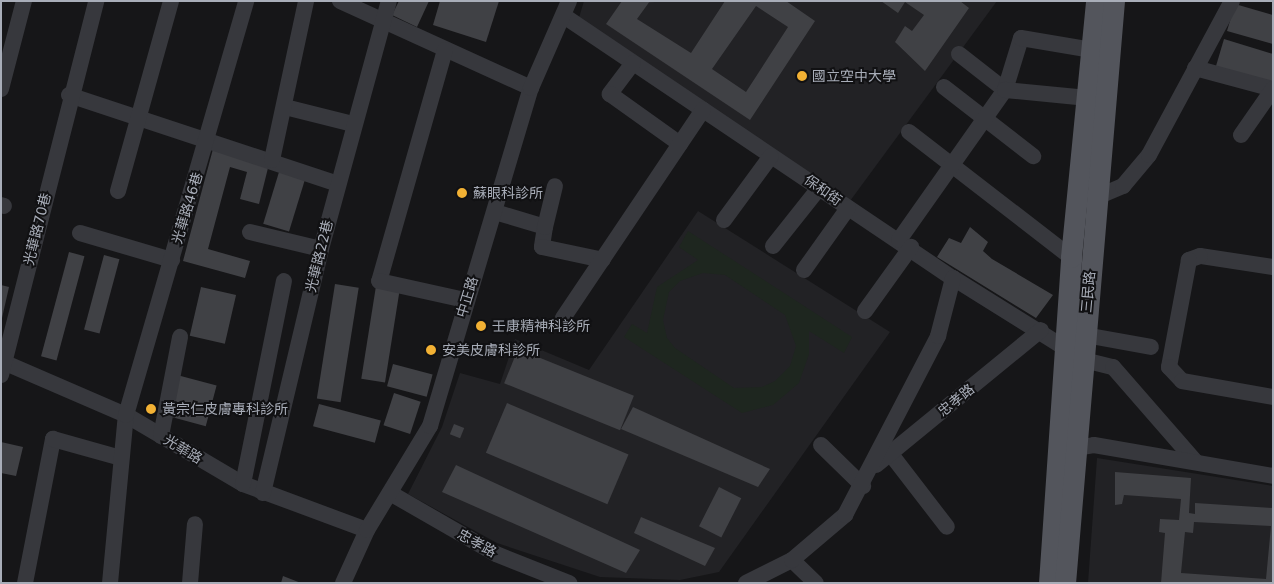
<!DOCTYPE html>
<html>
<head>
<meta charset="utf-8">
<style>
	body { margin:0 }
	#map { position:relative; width:1274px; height:584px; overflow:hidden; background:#161618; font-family:"DejaVu Sans","Noto Sans TC",sans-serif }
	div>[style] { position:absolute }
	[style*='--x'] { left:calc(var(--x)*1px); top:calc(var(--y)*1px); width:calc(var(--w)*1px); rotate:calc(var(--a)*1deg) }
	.built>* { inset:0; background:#222225 }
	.green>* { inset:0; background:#1e261f }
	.building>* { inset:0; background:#404145; transform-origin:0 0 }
	.minor>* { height:16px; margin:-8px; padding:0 8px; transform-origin:8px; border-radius:8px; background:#37383d }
	.major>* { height:21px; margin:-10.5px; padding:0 10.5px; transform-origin:10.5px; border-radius:10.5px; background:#53555c }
	.dots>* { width:14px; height:14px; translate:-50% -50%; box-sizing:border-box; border:2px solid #111113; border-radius:50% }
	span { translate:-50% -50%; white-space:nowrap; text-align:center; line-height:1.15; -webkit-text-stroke:4px #111113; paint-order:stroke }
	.poi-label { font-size:14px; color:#a8adb8 }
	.left { translate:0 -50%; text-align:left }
	.street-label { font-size:14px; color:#a8adb8 }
	.frame { position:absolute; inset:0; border:2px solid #a8adb8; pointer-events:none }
</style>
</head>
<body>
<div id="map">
	<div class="built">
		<i style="clip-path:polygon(584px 1px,997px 1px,850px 201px,578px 21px)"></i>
		<i style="clip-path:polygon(698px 211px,890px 332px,719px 572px,680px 580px,600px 577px,497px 543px,408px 494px,442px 427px,460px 373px,500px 384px,515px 339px,589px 370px)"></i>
		<i style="clip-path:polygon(1097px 458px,1273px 486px,1273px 583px,1088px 583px)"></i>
	</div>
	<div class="green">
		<i style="clip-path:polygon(evenodd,688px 231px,852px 337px,844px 353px,809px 331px,809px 354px,799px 383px,773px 405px,742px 413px,624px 337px,632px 324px,647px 333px,657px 287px,698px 260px,679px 247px,688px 231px,703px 273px,725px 275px,785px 315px,796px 346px,790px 366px,775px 381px,762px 387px,734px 388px,675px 348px,667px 338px,663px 320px,669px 292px,680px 281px,703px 273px)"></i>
	</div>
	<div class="building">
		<i style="clip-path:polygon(399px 1px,429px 1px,417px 27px,392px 15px)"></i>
		<i style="clip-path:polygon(440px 1px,499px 1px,486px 42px,433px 25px)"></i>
		<i style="clip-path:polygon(evenodd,622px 1px,650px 1px,637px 19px,691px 53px,725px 1px,786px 1px,815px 21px,750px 120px,606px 24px,622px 1px,756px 6px,788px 27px,746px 92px,712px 69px,756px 6px)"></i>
		<i style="clip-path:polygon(881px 1px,960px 1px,969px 8px,925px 71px,895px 42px,905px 26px,912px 31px,924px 15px,905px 2px,898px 13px)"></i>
		<i style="clip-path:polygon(1235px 4px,1273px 15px,1273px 44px,1227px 31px)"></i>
		<i style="clip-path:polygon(1224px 39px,1273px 54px,1273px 83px,1216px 66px)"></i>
		<i style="clip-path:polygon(213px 149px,269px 164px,259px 204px,240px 199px,247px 172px,230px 167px,208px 249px,250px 261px,245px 278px,183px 261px)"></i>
		<i style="left:279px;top:172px;width:27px;height:54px;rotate:17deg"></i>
		<i style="clip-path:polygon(970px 227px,988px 242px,983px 251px,992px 259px,1053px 295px,1036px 318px,937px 257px,949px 238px,961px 243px)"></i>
		<i style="left:69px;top:252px;width:16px;height:108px;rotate:15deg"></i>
		<i style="left:104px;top:255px;width:16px;height:77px;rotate:15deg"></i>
		<i style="left:335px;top:284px;width:24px;height:116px;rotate:9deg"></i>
		<i style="clip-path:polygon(1px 285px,9px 287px,2px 318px,1px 318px)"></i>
		<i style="left:376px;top:286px;width:24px;height:94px;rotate:9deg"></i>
		<i style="left:201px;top:287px;width:36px;height:50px;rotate:13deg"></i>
		<i style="left:518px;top:349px;width:125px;height:37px;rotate:22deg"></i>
		<i style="left:393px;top:364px;width:41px;height:23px;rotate:15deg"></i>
		<i style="left:177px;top:375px;width:41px;height:42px;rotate:15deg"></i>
		<i style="left:394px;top:393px;width:28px;height:34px;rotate:18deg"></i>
		<i style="left:507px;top:403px;width:132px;height:54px;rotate:23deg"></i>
		<i style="left:319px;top:404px;width:64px;height:23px;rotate:15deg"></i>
		<i style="clip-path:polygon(633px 407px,770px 469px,758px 487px,621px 429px)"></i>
		<i style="left:454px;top:424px;width:11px;height:11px;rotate:22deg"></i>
		<i style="clip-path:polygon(1px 442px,23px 447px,16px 476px,1px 473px)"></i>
		<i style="clip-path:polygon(456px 465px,640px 550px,626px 573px,442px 492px)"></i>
		<i style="clip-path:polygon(evenodd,1115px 472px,1191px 478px,1189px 513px,1195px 514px,1195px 503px,1273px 508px,1273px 583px,1161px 583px,1165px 533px,1159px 532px,1160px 519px,1179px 520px,1181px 499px,1124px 495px,1122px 504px,1115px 505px,1115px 472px,1194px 522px,1271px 526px,1266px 579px,1181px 573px,1185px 532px,1193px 533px,1194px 522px)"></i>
		<i style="left:719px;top:487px;width:25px;height:44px;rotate:27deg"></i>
		<i style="clip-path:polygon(641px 517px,715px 548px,705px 566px,634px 533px)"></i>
		<i style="clip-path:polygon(283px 576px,301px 583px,281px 583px)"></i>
	</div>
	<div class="minor">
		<i style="--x:340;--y:1;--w:210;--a:24.5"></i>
		<i style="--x:564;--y:16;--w:469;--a:34"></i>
		<i style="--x:953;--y:278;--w:155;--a:32"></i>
		<i style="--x:1084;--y:360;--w:30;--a:14"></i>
		<i style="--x:1113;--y:367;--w:126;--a:48.9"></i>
		<i style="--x:445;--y:50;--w:240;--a:105.9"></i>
		<i style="--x:379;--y:281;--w:88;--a:12.5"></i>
		<i style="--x:959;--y:54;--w:58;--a:38"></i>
		<i style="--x:1005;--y:90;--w:54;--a:-72.9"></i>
		<i style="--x:1021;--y:38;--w:72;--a:9.6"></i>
		<i style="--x:633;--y:63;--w:39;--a:127"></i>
		<i style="--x:610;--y:94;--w:86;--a:35.5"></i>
		<i style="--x:1195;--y:68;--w:81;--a:15.1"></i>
		<i style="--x:944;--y:87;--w:113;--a:37.8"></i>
		<i style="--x:1;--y:89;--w:91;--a:-75.4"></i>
		<i style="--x:69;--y:95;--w:283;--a:18.3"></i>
		<i style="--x:285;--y:107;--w:70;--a:14"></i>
		<i style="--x:909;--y:132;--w:205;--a:37.7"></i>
		<i style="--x:1241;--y:135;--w:56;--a:-55.2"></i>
		<i style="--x:272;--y:160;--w:163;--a:-77.9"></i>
		<i style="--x:118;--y:191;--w:197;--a:-74.4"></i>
		<i style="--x:1090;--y:200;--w:36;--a:-23"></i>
		<i style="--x:1123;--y:186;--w:40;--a:-50"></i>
		<i style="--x:1149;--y:155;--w:175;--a:-61.7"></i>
		<i style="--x:1;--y:205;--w:3;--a:18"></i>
		<i style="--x:495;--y:212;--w:52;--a:16.7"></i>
		<i style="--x:545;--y:227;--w:20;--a:99"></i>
		<i style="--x:542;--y:247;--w:62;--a:12"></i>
		<i style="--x:724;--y:220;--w:79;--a:-53.7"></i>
		<i style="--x:545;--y:227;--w:42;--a:-76.3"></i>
		<i style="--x:250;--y:232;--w:73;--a:13.5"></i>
		<i style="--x:80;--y:233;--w:96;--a:16.4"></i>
		<i style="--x:899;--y:240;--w:184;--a:-54.8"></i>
		<i style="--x:1005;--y:90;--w:83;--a:5.5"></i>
		<i style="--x:773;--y:246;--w:75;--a:-51.5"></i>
		<i style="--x:1273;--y:267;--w:74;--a:-171.4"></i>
		<i style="--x:1200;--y:256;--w:12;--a:160"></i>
		<i style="--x:1189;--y:260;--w:109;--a:100.6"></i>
		<i style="--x:1169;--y:367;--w:19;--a:47"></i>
		<i style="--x:1182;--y:381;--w:92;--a:10"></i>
		<i style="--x:804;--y:270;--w:76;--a:-54.6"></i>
		<i style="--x:865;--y:311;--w:79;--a:-54.3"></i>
		<i style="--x:563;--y:318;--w:251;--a:-56.1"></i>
		<i style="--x:1085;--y:335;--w:67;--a:10.3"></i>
		<i style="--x:1;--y:361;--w:136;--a:23.4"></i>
		<i style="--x:126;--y:415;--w:136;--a:30.5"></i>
		<i style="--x:243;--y:484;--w:132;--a:20.4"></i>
		<i style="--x:1;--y:375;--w:386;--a:-75.7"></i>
		<i style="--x:161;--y:436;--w:101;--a:-79.1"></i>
		<i style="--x:821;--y:445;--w:59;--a:44.3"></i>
		<i style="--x:1076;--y:448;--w:18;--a:-9"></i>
		<i style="--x:1094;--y:445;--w:182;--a:9.8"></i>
		<i style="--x:890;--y:453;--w:93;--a:52.4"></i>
		<i style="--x:876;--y:465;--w:213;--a:-39.3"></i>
		<i style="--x:243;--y:484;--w:207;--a:-78.6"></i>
		<i style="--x:263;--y:493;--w:251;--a:-76.6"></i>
		<i style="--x:321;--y:249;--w:257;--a:-74.7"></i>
		<i style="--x:390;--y:493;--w:122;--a:29.9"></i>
		<i style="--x:496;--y:554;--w:79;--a:21.7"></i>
		<i style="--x:792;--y:560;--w:33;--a:44"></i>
		<i style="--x:25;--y:583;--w:147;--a:-79"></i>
		<i style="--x:53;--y:439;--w:71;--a:15.6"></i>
		<i style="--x:110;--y:583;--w:169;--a:-84.6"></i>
		<i style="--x:126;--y:415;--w:431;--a:-73.8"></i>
		<i style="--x:190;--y:583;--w:59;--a:-85.2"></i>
		<i style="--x:343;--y:583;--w:58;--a:-65.6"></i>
		<i style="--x:367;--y:530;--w:122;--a:-58.8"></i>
		<i style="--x:430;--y:426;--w:353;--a:-73.4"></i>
		<i style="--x:531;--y:88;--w:95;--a:-66.4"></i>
		<i style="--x:746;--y:583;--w:51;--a:-26.6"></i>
		<i style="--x:792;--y:560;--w:70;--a:-40.3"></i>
		<i style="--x:845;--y:515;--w:202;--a:-62.5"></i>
		<i style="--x:938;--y:336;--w:60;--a:-75.5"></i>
	</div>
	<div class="major">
		<i style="--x:1049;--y:583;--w:327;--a:-86.1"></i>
		<i style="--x:1071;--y:257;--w:257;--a:-84.4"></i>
		<i style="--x:1065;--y:583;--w:584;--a:-85.19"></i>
	</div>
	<div class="dots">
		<i style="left:802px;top:76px;background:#f2b134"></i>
		<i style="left:462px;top:193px;background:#f2b134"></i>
		<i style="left:481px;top:326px;background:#f2b134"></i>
		<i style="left:431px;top:350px;background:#f2b134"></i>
		<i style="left:151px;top:409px;background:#f2b134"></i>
	</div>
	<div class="poi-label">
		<span class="left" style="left:812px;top:76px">國立空中大學</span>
		<span class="left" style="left:473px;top:193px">蘇眼科診所</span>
		<span class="left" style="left:492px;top:326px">壬康精神科診所</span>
		<span class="left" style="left:442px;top:350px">安美皮膚科診所</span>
		<span class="left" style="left:162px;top:409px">黃宗仁皮膚專科診所</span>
	</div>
	<div class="street-label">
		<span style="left:823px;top:190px;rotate:35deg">保和街</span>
		<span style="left:187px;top:208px;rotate:-73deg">光華路46巷</span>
		<span style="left:37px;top:229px;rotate:-76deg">光華路70巷</span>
		<span style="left:319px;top:256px;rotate:-76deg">光華路22巷</span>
		<span style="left:1088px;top:292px;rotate:-85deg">三民路</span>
		<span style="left:467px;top:297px;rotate:-73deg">中正路</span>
		<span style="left:956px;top:400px;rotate:-39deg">忠孝路</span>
		<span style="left:183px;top:449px;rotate:31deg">光華路</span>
		<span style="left:477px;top:543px;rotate:29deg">忠孝路</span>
	</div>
	<div class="frame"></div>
</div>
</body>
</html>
